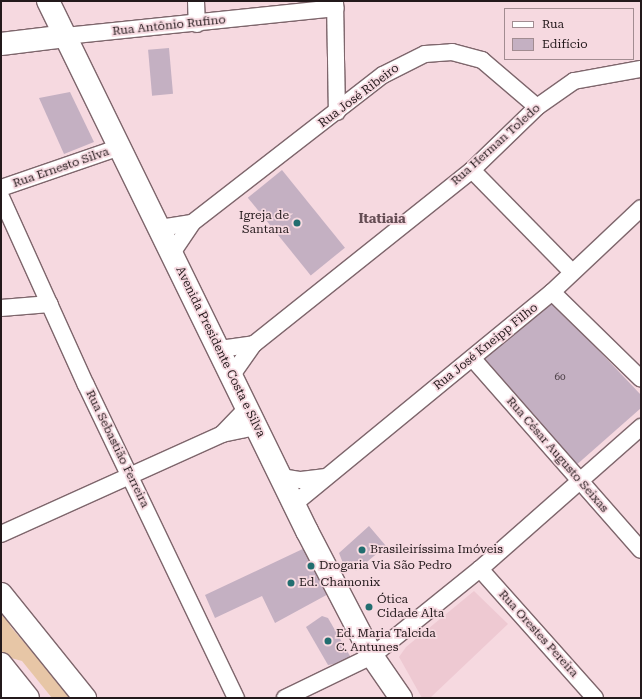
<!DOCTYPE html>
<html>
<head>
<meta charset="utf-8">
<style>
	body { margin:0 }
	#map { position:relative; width:642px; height:699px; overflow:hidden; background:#f6d9e0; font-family:"Roboto Serif",serif }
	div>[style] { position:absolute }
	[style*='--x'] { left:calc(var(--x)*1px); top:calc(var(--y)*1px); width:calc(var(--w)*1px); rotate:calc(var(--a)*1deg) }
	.built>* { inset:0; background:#eec9d2 }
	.green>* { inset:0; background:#e7c6a6 }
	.building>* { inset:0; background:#c4b0c2; transform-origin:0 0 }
	.roads { filter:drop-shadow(1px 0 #7e666c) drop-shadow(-1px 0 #7e666c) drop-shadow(0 1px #7e666c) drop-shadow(0 -1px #7e666c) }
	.street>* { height:16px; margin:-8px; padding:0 8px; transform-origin:8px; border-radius:8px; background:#fff }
	.secondary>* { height:22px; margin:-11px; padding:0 11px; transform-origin:11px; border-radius:11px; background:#fff }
	.dots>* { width:11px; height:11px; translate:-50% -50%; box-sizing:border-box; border:2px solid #f6d9e0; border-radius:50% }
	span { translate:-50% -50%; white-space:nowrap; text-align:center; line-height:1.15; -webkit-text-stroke:3.5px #f6d9e0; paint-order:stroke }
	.number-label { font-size:10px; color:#4b3f45 }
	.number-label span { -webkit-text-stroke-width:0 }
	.street-label { font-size:12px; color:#23191b }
	.poi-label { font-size:12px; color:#23191b }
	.right { translate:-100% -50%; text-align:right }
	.left { translate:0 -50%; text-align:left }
	.neighbourhood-label { font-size:13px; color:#654d54; font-weight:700 }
	.frame { position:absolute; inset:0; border:2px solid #23191b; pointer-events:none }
	.legend { position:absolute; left:504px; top:8px; width:130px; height:52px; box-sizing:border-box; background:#f6d9e0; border:1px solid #a28c91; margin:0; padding:5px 7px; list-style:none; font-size:12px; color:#23191b }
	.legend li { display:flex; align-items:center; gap:8px; height:20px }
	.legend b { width:20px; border:1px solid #a28c91 }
</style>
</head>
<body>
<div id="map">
	<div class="built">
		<i style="clip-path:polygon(474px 591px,508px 624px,430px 698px,422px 698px,399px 657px,406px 647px)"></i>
	</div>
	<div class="green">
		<i style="clip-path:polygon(1px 615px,13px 623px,10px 626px,72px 698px,52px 698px,22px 661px,4px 656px,1px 651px)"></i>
	</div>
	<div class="building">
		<i style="left:169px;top:48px;width:46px;height:21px;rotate:85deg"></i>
		<i style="clip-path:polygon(70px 92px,94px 142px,64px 154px,39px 98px)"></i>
		<i style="left:282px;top:170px;width:100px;height:44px;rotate:51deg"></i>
		<i style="clip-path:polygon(550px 299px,641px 395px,641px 408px,574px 467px,481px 359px)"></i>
		<i style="clip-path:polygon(369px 526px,386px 546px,356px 571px,353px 568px,346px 571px,339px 553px)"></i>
		<i style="clip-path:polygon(309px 546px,332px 592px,275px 623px,262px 596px,215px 618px,205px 595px)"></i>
		<i style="clip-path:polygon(322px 616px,328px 618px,350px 656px,348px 662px,328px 665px,306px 627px)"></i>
	</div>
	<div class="roads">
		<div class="street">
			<i style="--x:196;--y:1;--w:23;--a:88"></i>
			<i style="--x:335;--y:1;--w:111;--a:89"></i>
			<i style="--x:66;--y:36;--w:271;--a:-5.9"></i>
			<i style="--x:472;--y:170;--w:141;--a:45.6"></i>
			<i style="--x:1;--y:188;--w:126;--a:-19"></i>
			<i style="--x:1;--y:197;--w:206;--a:65.7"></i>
			<i style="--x:86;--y:385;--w:347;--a:64.4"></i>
			<i style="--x:160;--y:228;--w:32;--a:-9"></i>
			<i style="--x:172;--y:253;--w:36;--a:-56"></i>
			<i style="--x:192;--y:223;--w:242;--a:-37.8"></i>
			<i style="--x:383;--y:75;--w:47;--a:-26.6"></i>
			<i style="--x:425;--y:54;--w:27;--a:-4"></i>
			<i style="--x:452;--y:52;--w:31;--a:15"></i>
			<i style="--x:482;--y:60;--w:72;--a:40.5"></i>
			<i style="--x:552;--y:292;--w:124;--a:44.3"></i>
			<i style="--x:1;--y:308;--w:49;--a:-4.7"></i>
			<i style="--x:220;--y:349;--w:34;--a:-8"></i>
			<i style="--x:473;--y:359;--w:254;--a:48.7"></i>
			<i style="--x:232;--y:375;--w:38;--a:-55"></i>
			<i style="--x:254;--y:344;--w:279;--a:-38.6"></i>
			<i style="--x:472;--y:170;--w:91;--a:-44.1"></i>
			<i style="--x:537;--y:107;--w:45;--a:-35.1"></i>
			<i style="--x:574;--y:81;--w:68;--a:-10.2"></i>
			<i style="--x:222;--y:434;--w:36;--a:-46"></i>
			<i style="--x:281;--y:477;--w:20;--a:9"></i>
			<i style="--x:301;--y:480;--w:23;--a:-7"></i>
			<i style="--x:294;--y:504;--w:334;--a:-39.4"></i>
			<i style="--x:552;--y:292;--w:122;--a:-43.3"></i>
			<i style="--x:1;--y:534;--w:243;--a:-24.3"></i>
			<i style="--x:222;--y:434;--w:35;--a:-12"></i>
			<i style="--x:480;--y:569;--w:173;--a:48.3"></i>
			<i style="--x:1;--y:687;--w:14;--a:51"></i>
			<i style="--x:285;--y:698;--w:97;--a:-25.8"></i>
			<i style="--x:372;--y:656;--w:139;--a:-38.9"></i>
			<i style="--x:480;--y:569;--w:215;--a:-41.4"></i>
		</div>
		<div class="secondary">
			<i style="--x:48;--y:1;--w:590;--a:63.96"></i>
			<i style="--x:307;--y:531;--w:141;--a:62.5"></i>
			<i style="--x:372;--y:656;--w:51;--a:55.4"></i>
			<i style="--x:1;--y:44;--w:65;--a:-7"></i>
			<i style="--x:1;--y:594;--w:134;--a:51.1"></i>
			<i style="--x:1;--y:664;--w:43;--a:51.5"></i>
		</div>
	</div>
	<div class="dots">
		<i style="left:297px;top:223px;background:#226e70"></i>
		<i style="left:362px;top:550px;background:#226e70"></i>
		<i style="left:311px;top:566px;background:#226e70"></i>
		<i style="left:291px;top:583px;background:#226e70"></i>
		<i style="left:369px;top:607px;background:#226e70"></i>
		<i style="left:328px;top:641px;background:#226e70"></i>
	</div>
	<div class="number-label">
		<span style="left:560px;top:377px">60</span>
	</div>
	<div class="street-label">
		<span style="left:169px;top:26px;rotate:-6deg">Rua Antônio Rufino</span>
		<span style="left:359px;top:96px;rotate:-37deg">Rua José Ribeiro</span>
		<span style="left:496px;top:145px;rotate:-42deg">Rua Herman Toledo</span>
		<span style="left:61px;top:168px;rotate:-19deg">Rua Ernesto Silva</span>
		<span style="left:486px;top:347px;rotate:-39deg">Rua José Kneipp Filho</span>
		<span style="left:220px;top:352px;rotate:64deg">Avenida Presidente Costa e Silva</span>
		<span style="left:117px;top:449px;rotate:64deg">Rua Sebastião Ferreira</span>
		<span style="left:557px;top:455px;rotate:49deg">Rua César Augusto Seixas</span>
		<span style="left:538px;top:634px;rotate:48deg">Rua Orestes Pereira</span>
	</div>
	<div class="poi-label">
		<span class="right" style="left:289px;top:223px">Igreja de<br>Santana</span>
		<span class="left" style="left:370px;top:550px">Brasileiríssima Imóveis</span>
		<span class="left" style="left:319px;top:566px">Drogaria Via São Pedro</span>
		<span class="left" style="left:299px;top:583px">Ed. Chamonix</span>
		<span class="left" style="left:377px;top:607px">Ótica<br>Cidade Alta</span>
		<span class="left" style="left:336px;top:641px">Ed. Maria Talcida<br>C. Antunes</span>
	</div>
	<div class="neighbourhood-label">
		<span style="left:382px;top:219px">Itatiaia</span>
	</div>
	<div class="frame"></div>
	<ul class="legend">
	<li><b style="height:5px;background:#fff"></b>Rua</li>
	<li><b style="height:11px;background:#c4b0c2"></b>Edifício</li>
	</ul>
</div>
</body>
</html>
